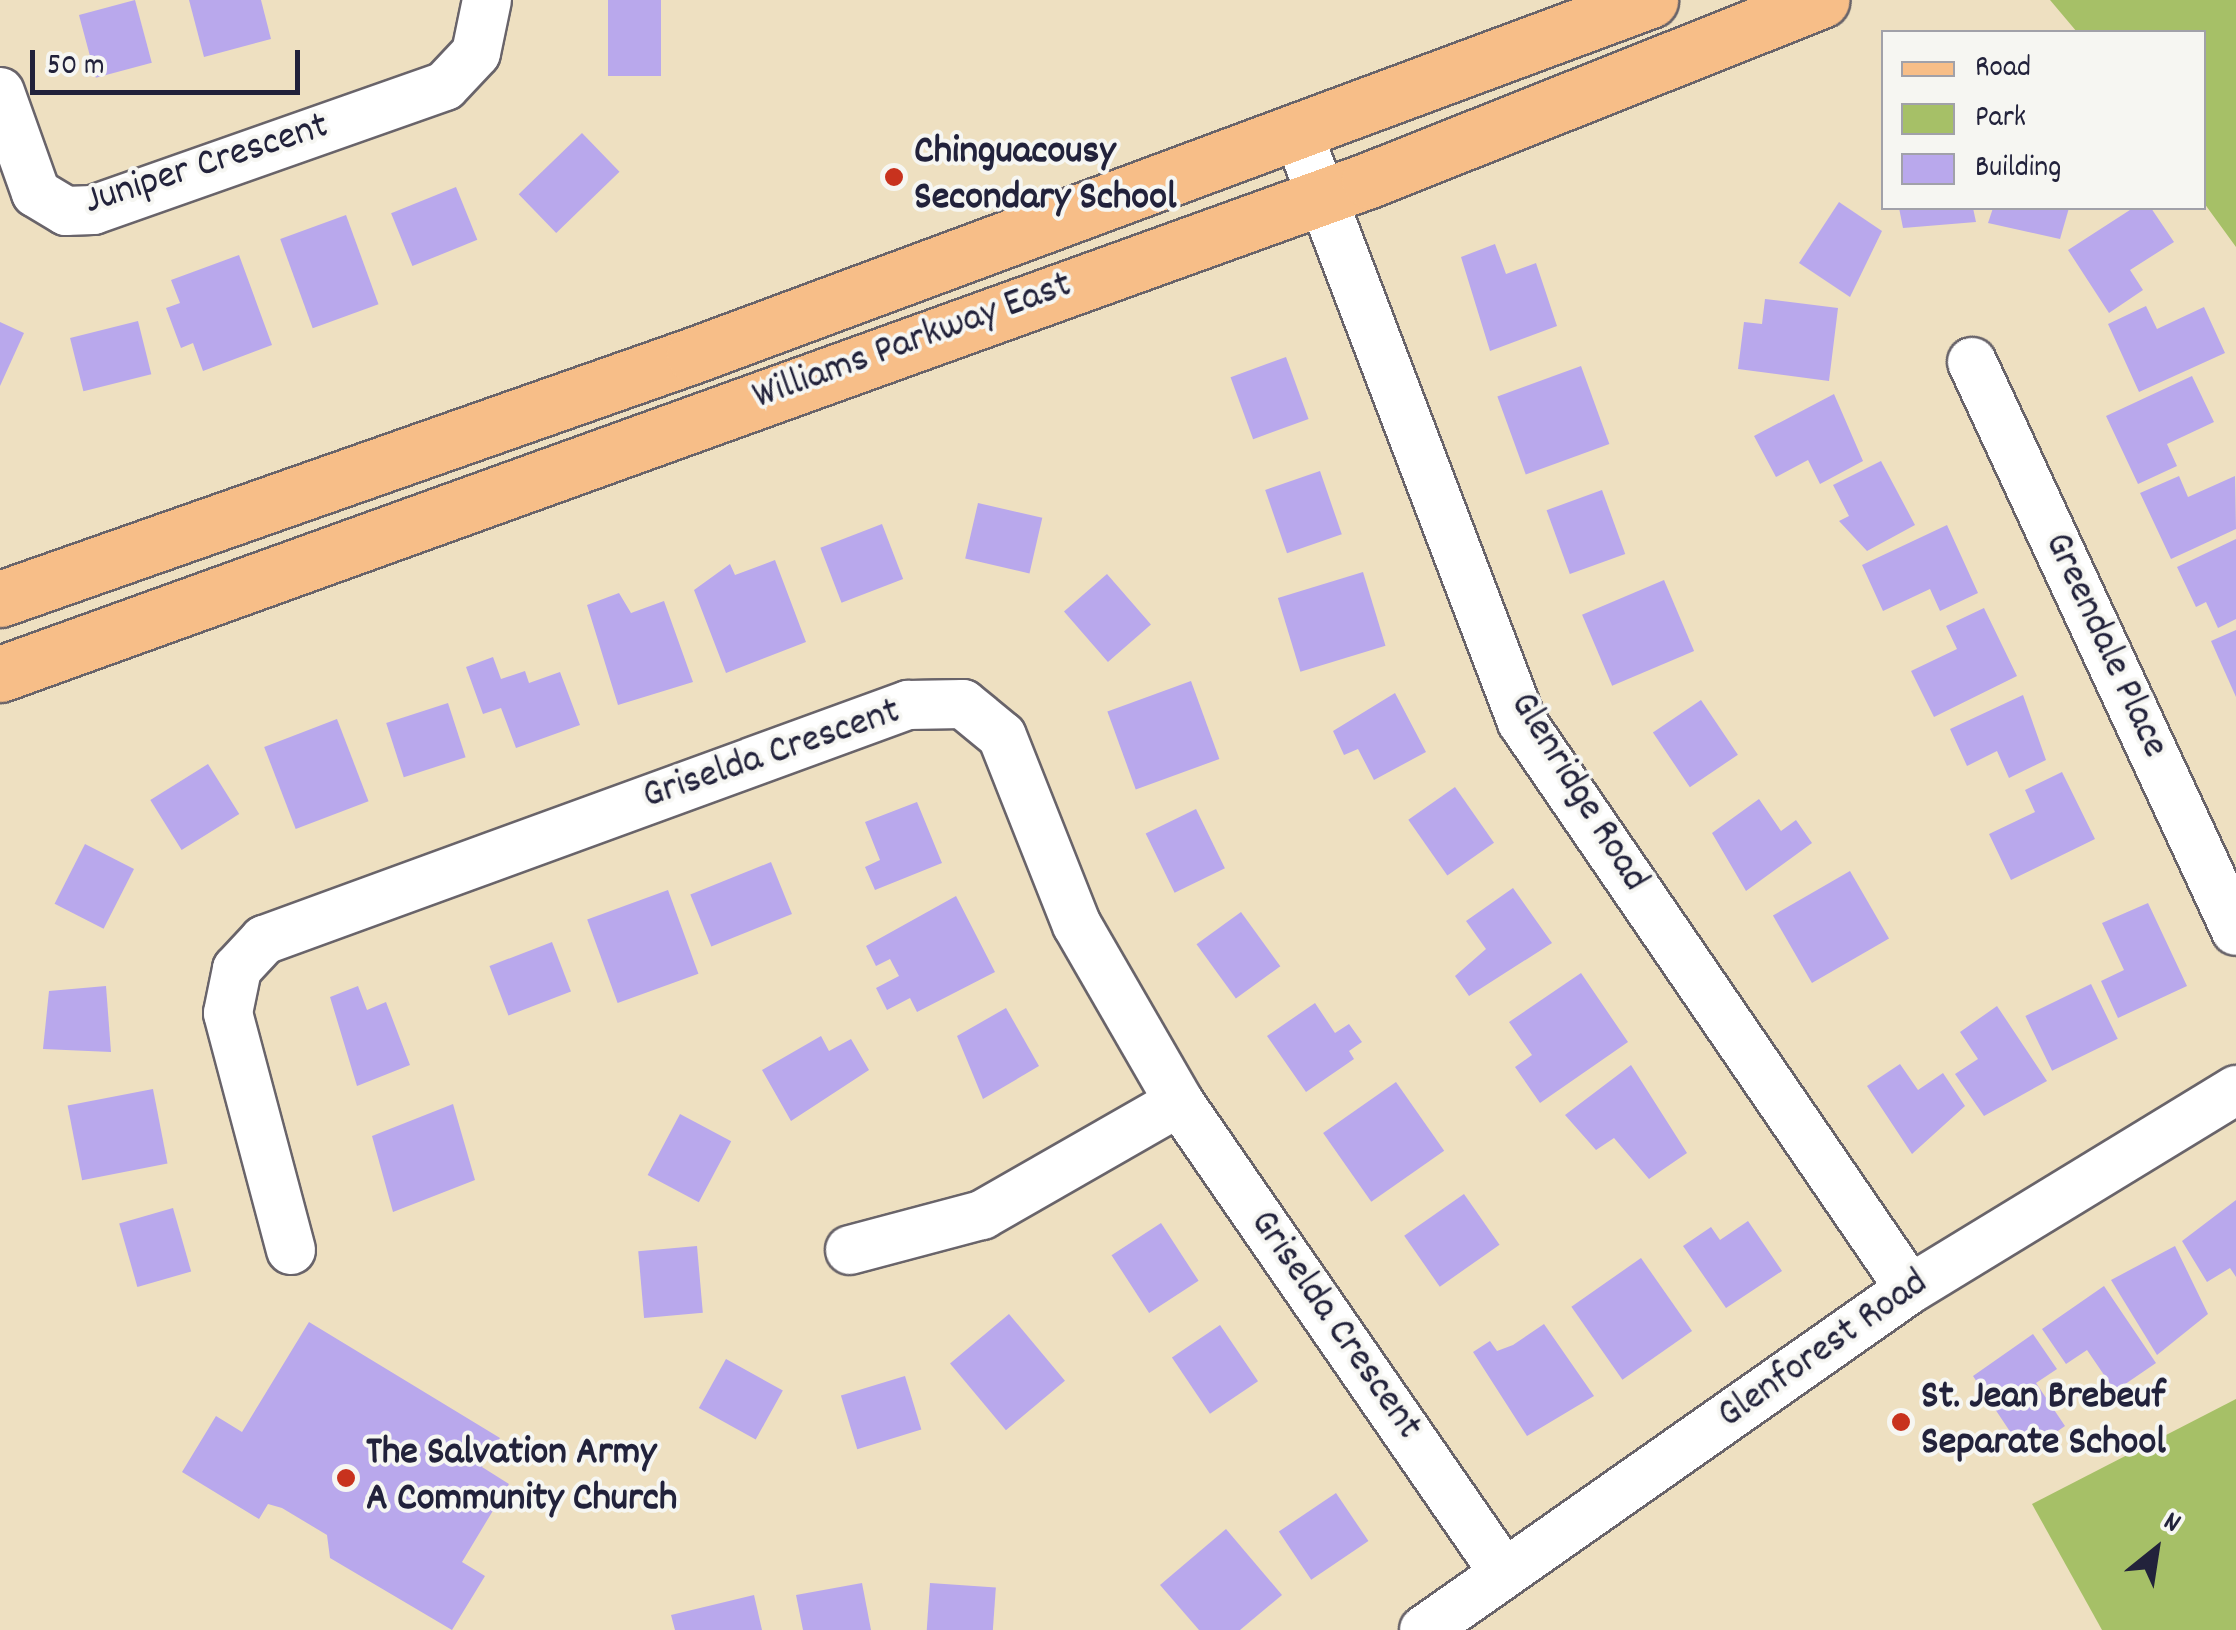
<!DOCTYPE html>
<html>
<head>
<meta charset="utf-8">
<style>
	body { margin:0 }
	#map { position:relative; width:2236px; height:1630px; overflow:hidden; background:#eee0c1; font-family:Dekko,sans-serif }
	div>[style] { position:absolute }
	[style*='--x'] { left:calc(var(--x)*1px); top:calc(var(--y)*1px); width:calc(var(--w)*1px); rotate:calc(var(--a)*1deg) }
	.green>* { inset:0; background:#a6c067 }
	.building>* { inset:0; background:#b9a8ec; transform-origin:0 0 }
	.roads { filter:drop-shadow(2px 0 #69646a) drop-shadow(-2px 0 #69646a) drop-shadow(0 2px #69646a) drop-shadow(0 -2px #69646a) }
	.minor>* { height:48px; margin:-24px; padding:0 24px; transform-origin:24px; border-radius:24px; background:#fff }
	.major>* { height:55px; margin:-27.5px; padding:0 27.5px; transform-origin:27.5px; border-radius:27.5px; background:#f7be88 }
	.dots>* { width:28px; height:28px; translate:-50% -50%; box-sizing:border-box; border:5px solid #f6f6f2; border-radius:50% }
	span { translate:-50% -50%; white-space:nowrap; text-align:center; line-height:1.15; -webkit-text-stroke:8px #f6f6f2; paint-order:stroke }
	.poi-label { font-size:40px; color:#22223b; font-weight:700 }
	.left { translate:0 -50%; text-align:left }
	.street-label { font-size:40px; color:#22223b }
	.legend { position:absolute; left:1881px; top:30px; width:325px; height:180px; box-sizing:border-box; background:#f6f6f2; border:2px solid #a1a1a9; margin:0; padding:12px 18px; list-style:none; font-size:30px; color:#22223b }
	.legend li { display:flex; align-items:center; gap:20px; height:50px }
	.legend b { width:50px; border:2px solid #a1a1a9 }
	.north { position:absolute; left:2106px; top:1500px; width:100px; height:100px; -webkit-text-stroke:8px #f6f6f2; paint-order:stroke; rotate:30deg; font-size:28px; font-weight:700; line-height:40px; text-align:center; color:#22223b }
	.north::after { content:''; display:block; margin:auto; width:35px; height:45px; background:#22223b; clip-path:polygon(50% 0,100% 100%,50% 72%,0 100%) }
	.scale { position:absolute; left:30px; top:50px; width:270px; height:45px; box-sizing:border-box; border:5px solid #22223b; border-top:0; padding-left:12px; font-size:30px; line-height:35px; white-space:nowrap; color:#22223b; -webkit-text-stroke:8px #f6f6f2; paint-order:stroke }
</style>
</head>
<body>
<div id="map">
	<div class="green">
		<i style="clip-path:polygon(2050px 0,2236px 0,2236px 247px,2204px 203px,2204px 32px,2077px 32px)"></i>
		<i style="clip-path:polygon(2236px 1399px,2236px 1630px,2102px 1630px,2032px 1504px)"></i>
	</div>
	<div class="building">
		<i style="left:135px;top:0;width:65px;height:58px;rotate:75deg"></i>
		<i style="clip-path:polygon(189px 0,261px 0,271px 39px,204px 57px)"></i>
		<i style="left:608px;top:0;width:53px;height:76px"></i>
		<i style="left:582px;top:133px;width:54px;height:88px;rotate:46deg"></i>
		<i style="left:456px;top:187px;width:57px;height:70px;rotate:68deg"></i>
		<i style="clip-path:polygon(1839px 202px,1882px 231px,1850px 297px,1799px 263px)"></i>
		<i style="clip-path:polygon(1899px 208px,1973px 208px,1976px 222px,1903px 228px)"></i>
		<i style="clip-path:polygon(1993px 208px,2069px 208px,2060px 239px,1988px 223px)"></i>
		<i style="clip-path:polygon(2133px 208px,2151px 208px,2174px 242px,2130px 270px,2143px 290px,2109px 313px,2068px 250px)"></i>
		<i style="left:346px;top:215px;width:95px;height:70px;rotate:70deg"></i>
		<i style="clip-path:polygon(1495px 244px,1506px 274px,1536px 263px,1557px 326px,1490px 351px,1461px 257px)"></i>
		<i style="clip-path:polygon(239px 255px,272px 345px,203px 371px,193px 343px,181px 348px,166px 308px,180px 303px,171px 280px)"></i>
		<i style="clip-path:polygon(1765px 299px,1838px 308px,1829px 381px,1738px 369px,1744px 322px,1762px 324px)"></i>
		<i style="clip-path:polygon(2146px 306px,2157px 329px,2204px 307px,2225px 353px,2139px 392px,2108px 324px)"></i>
		<i style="left:138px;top:321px;width:55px;height:70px;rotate:76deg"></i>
		<i style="clip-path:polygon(0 322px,24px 333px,0 386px)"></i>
		<i style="left:1286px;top:357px;width:66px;height:59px;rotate:70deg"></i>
		<i style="left:1581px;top:366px;width:83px;height:89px;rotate:70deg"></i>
		<i style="clip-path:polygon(2192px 376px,2214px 422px,2167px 444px,2177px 466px,2138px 484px,2106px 416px)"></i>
		<i style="clip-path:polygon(1834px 394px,1863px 461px,1820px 484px,1808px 460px,1776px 477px,1754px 436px)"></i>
		<i style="clip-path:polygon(1881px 461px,1915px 525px,1867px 551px,1839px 521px,1849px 516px,1833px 485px)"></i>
		<i style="left:1320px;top:471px;width:67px;height:58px;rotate:71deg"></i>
		<i style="clip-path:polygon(2179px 476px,2188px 497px,2235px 476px,2236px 529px,2171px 559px,2140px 493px)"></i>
		<i style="left:1602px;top:490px;width:68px;height:59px;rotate:70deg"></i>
		<i style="left:978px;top:503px;width:66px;height:57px;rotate:13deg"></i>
		<i style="left:882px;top:524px;width:59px;height:66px;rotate:69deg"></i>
		<i style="clip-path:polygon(1947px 525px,1978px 593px,1940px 611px,1930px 589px,1883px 611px,1862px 565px)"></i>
		<i style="clip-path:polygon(2236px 539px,2236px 619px,2218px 628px,2206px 602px,2196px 607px,2177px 567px)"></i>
		<i style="clip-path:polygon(775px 560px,806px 642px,726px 673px,694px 590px,730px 564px,735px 575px)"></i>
		<i style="left:1363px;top:572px;width:77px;height:89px;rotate:73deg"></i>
		<i style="left:1107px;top:574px;width:67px;height:57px;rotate:49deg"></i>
		<i style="left:1664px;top:580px;width:77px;height:89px;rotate:67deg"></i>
		<i style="clip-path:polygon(619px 593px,631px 613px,664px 601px,693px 682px,618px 705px,587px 605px)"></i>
		<i style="clip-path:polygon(1984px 608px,2017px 676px,1934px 717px,1911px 671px,1957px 649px,1946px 626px)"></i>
		<i style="clip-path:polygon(2236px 630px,2236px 697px,2211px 641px)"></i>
		<i style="clip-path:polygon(493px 657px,501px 679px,525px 671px,529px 683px,560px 672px,580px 725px,516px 748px,501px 708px,483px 714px,466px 667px)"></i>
		<i style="left:1191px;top:681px;width:83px;height:89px;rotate:70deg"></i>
		<i style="clip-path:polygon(1395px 693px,1426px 752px,1374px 780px,1358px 749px,1344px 755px,1333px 731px)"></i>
		<i style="clip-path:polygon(2023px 695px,2046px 760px,2009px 778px,1997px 751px,1967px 766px,1950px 729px)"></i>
		<i style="left:1701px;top:700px;width:66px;height:58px;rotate:56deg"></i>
		<i style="left:448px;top:703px;width:57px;height:65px;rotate:72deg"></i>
		<i style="left:337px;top:719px;width:88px;height:78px;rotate:69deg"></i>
		<i style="left:208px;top:764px;width:59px;height:68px;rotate:58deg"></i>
		<i style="clip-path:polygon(2062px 772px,2095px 839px,2011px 880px,1989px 834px,2035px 812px,2025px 790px)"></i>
		<i style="left:1455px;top:787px;width:68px;height:57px;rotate:55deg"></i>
		<i style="clip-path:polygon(1759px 799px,1781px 831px,1796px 820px,1812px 843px,1746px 891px,1712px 833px)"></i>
		<i style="clip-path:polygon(917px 802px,942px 863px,875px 890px,865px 867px,880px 860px,865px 822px)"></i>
		<i style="left:1196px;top:809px;width:66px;height:56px;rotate:64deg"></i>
		<i style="left:85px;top:844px;width:55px;height:67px;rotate:27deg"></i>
		<i style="left:771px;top:862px;width:56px;height:87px;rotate:68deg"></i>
		<i style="left:1850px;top:871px;width:78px;height:89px;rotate:60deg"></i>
		<i style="clip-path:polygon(1513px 888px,1552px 943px,1469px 996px,1455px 976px,1486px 949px,1466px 921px)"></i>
		<i style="left:668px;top:890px;width:89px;height:86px;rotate:70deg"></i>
		<i style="clip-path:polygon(956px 896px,995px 972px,917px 1012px,910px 998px,887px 1010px,876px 988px,899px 976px,890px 959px,876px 966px,866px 946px)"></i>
		<i style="clip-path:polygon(2148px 903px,2187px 986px,2118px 1018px,2101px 981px,2124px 970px,2102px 923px)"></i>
		<i style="left:1241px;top:912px;width:67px;height:55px;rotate:54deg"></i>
		<i style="left:552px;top:942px;width:53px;height:67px;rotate:69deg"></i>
		<i style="clip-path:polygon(1581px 973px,1628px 1042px,1540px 1103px,1515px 1067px,1532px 1055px,1509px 1022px)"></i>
		<i style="left:2091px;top:984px;width:61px;height:73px;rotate:64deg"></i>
		<i style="clip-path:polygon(106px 986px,111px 1052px,43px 1049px,49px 991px)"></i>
		<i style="clip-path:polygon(358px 986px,367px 1010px,386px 1002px,410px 1065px,357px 1086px,330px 997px)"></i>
		<i style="clip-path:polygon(1315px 1003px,1335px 1033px,1349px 1024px,1362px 1042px,1349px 1051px,1354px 1059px,1306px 1092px,1267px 1036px)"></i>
		<i style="clip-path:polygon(1997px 1006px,2047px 1081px,1984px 1116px,1955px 1074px,1978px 1059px,1960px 1032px)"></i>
		<i style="clip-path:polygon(1006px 1008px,1039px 1066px,983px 1099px,957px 1036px)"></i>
		<i style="clip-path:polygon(821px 1036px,829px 1051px,851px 1039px,869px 1070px,791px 1121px,762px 1070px)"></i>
		<i style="clip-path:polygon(1900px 1064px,1918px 1090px,1943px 1073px,1965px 1106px,1912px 1154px,1867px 1086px)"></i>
		<i style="clip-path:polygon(1631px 1065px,1687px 1153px,1649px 1179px,1614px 1138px,1596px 1150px,1565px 1115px)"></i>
		<i style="left:1396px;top:1082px;width:84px;height:89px;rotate:55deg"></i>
		<i style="left:153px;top:1089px;width:76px;height:87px;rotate:79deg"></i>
		<i style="clip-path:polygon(453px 1104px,475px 1180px,393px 1212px,372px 1136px)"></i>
		<i style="left:680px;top:1114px;width:58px;height:69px;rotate:28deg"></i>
		<i style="left:1464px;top:1194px;width:62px;height:73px;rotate:55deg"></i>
		<i style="clip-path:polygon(2236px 1200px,2236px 1277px,2230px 1268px,2207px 1282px,2182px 1241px)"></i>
		<i style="left:173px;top:1208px;width:66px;height:56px;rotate:74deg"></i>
		<i style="clip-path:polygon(1748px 1221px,1782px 1271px,1726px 1308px,1683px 1246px,1711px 1227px,1720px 1240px)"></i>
		<i style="left:1161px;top:1223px;width:69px;height:59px;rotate:57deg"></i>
		<i style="left:697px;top:1246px;width:67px;height:59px;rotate:85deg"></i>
		<i style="clip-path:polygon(2175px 1246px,2208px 1314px,2157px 1355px,2111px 1280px)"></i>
		<i style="left:1641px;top:1258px;width:89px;height:85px;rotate:55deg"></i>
		<i style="clip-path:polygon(2104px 1286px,2156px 1363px,2115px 1391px,2087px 1350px,2066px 1364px,2042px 1329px)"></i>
		<i style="left:1009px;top:1314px;width:87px;height:77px;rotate:50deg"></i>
		<i style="clip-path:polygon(309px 1322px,500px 1438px,482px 1467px,509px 1484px,462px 1562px,485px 1576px,452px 1630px,330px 1558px,327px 1535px,282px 1508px,268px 1504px,259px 1519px,182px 1472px,216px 1416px,242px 1432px)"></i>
		<i style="clip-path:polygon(1544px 1324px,1594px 1396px,1527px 1436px,1473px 1352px,1490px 1341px,1497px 1351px,1513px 1345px)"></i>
		<i style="left:1220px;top:1325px;width:68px;height:58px;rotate:56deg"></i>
		<i style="clip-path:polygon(2033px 1334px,2057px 1369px,2036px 1383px,2065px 1426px,2025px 1454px,1973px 1376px)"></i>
		<i style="left:726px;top:1359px;width:65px;height:56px;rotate:29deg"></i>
		<i style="left:905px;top:1376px;width:56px;height:67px;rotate:73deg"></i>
		<i style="left:1336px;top:1493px;width:58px;height:69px;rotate:56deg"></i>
		<i style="clip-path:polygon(1226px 1529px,1282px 1595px,1240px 1630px,1199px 1630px,1160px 1585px)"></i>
		<i style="clip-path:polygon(862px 1583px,871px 1630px,803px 1630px,796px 1595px)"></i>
		<i style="left:930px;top:1583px;width:66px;height:47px;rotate:4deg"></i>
		<i style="clip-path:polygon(754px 1595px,762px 1630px,675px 1630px,671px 1615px)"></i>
	</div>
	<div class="roads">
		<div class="minor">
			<i style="--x:0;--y:92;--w:107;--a:70.4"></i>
			<i style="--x:36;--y:193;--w:35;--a:31"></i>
			<i style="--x:66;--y:211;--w:27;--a:-2"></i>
			<i style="--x:93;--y:210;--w:373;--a:-19.4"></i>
			<i style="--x:445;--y:86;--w:45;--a:-46.8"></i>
			<i style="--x:476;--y:53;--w:54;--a:-78.3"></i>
			<i style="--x:1298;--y:134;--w:629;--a:69.15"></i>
			<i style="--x:1522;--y:722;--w:687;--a:55.62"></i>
			<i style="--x:1972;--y:362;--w:627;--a:65.11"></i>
			<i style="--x:291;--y:1250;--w:245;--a:-104.9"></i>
			<i style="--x:228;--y:1013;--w:45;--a:-78.4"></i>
			<i style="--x:237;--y:969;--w:40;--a:-47"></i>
			<i style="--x:264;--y:940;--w:686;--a:-20.05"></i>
			<i style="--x:908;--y:705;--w:55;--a:-1"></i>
			<i style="--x:963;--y:704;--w:50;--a:39.4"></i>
			<i style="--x:1002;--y:736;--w:203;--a:68.4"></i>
			<i style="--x:1077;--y:925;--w:204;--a:60"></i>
			<i style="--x:1179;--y:1102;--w:572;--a:55.39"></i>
			<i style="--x:850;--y:1250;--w:137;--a:-14.9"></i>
			<i style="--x:982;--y:1215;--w:227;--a:-29.8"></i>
			<i style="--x:1424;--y:1630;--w:594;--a:-35.06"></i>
			<i style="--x:1910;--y:1289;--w:382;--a:-31.4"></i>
		</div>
		<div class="major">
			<i style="--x:0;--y:599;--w:736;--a:-19.37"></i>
			<i style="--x:694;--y:355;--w:1020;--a:-20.37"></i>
			<i style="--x:0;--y:674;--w:1455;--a:-19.84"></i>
			<i style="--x:1369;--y:180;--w:487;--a:-21.7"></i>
		</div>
	</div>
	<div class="dots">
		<i style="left:894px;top:177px;background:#c8321e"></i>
		<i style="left:1901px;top:1422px;background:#c8321e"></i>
		<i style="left:346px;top:1478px;background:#c8321e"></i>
	</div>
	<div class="poi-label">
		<span class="left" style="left:914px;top:177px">Chinguacousy<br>Secondary School</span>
		<span class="left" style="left:1921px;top:1422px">St. Jean Brebeuf<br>Separate School</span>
		<span class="left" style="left:366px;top:1478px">The Salvation Army<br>A Community Church</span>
	</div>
	<div class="street-label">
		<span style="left:207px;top:166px;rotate:-18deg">Juniper Crescent</span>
		<span style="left:913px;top:343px;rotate:-20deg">Williams Parkway East</span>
		<span style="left:2104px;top:646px;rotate:65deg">Greendale Place</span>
		<span style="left:772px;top:756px;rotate:-19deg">Griselda Crescent</span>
		<span style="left:1577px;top:793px;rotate:58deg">Glenridge Road</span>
		<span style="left:1334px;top:1326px;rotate:55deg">Griselda Crescent</span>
		<span style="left:1824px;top:1351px;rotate:-35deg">Glenforest Road</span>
	</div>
	<ul class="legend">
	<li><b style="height:12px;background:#f7be88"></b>Road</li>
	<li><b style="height:28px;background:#a6c067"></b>Park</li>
	<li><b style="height:28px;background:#b9a8ec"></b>Building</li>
	</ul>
	<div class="north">N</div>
	<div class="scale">50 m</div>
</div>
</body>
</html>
